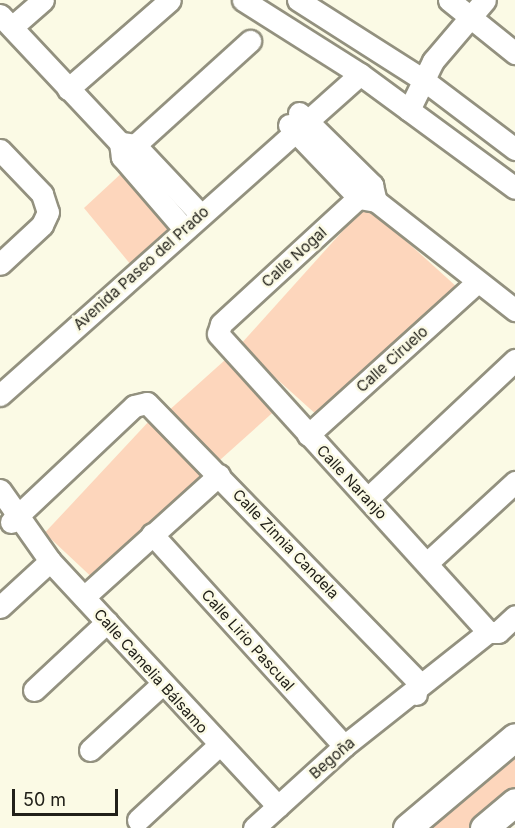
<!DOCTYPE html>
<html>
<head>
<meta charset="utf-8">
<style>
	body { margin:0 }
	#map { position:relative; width:515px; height:828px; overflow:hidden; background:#fbfae5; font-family:Inter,sans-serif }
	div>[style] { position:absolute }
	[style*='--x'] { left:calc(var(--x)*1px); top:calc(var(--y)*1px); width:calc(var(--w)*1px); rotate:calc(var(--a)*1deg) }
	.green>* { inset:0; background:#fdd6bc; transform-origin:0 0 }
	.roads { filter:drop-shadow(2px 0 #93917f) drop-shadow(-2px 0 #93917f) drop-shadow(0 2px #93917f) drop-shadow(0 -2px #93917f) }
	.minor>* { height:21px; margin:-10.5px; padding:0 10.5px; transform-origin:10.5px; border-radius:10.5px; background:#fff }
	.major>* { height:27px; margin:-13.5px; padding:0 13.5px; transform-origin:13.5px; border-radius:13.5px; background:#fff }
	span { translate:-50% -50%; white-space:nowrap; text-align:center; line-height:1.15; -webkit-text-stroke:5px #fbfae5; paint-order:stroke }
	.street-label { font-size:15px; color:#212019 }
	.scale { position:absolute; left:12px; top:789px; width:106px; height:27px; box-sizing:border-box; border:3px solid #212019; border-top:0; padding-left:8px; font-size:18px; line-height:21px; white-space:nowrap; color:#212019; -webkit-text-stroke:4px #fbfae5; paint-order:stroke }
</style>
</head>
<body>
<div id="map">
	<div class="green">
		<i style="clip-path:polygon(125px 170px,174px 222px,136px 271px,84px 208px)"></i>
		<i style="left:366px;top:205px;width:122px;height:189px;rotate:42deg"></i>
		<i style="left:225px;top:360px;width:71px;height:79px;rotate:48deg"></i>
		<i style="left:151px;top:419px;width:84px;height:156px;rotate:43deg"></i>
		<i style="clip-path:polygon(515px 746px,515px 794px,474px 828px,416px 828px)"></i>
	</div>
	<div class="roads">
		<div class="minor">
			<i style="--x:243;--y:0;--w:138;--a:32.3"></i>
			<i style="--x:360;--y:74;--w:192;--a:36.3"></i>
			<i style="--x:298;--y:0;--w:151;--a:32.5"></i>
			<i style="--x:425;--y:81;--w:113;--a:37.1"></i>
			<i style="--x:449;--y:0;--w:85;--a:38.8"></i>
			<i style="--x:0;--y:15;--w:175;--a:46.8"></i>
			<i style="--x:120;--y:143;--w:14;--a:82"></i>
			<i style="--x:122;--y:157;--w:96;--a:49.2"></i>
			<i style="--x:12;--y:27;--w:41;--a:-41.1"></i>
			<i style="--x:68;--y:89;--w:135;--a:-41.1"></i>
			<i style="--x:409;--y:110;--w:55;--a:-63.9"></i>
			<i style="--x:433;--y:61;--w:80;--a:-49.6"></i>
			<i style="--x:299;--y:113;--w:103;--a:44.6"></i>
			<i style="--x:372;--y:185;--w:13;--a:77"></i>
			<i style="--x:289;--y:125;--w:101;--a:46.2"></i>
			<i style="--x:359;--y:198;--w:17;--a:10"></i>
			<i style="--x:376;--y:201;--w:177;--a:38.1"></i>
			<i style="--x:123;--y:143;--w:12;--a:9"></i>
			<i style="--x:135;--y:145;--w:96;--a:46.7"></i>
			<i style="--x:0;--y:150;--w:61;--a:46.3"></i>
			<i style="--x:42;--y:194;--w:19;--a:72"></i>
			<i style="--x:48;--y:212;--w:14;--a:115"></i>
			<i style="--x:42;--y:225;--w:57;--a:137.1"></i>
			<i style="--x:122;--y:157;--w:173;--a:-42.2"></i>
			<i style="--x:372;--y:185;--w:205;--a:137.4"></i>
			<i style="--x:221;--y:324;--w:10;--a:107"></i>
			<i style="--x:218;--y:334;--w:402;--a:47.8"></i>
			<i style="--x:0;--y:395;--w:482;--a:-41.7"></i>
			<i style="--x:308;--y:435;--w:227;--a:-42.1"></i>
			<i style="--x:0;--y:490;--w:87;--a:54.8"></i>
			<i style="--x:50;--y:561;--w:335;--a:47.1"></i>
			<i style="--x:368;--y:498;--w:202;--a:-43.2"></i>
			<i style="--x:11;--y:522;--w:169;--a:-43.3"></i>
			<i style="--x:134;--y:406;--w:13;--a:-13"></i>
			<i style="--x:147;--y:403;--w:386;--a:45.8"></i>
			<i style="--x:416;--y:680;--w:14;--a:90"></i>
			<i style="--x:152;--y:534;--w:286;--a:47.8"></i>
			<i style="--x:427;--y:563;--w:120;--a:-42.6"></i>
			<i style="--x:84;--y:597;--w:182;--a:-42.1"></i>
			<i style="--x:0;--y:607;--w:68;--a:-42.6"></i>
			<i style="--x:488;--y:632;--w:10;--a:0"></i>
			<i style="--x:498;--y:632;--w:23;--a:-43"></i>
			<i style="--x:34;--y:690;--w:100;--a:-43"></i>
			<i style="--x:90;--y:750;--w:96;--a:-42.5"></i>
			<i style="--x:138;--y:820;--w:110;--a:-42.8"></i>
			<i style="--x:254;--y:828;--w:122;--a:-42.3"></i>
			<i style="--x:344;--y:746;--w:184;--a:-38.4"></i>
		</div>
		<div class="major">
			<i style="--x:407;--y:828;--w:141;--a:-40.1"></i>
			<i style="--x:484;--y:828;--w:40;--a:-40"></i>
		</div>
	</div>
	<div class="street-label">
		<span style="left:294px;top:257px;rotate:-42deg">Calle Nogal</span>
		<span style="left:141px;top:268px;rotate:-42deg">Avenida Paseo del Prado</span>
		<span style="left:392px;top:359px;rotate:-42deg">Calle Ciruelo</span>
		<span style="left:352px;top:482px;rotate:47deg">Calle Naranjo</span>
		<span style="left:286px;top:544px;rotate:46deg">Calle Zinnia Candela</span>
		<span style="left:248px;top:640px;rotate:48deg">Calle Lirio Pascual</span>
		<span style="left:151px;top:671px;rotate:48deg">Calle Camelia Bálsamo</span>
		<span style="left:332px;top:758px;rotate:-41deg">Begoña</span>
	</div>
	<div class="scale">50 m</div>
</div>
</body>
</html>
